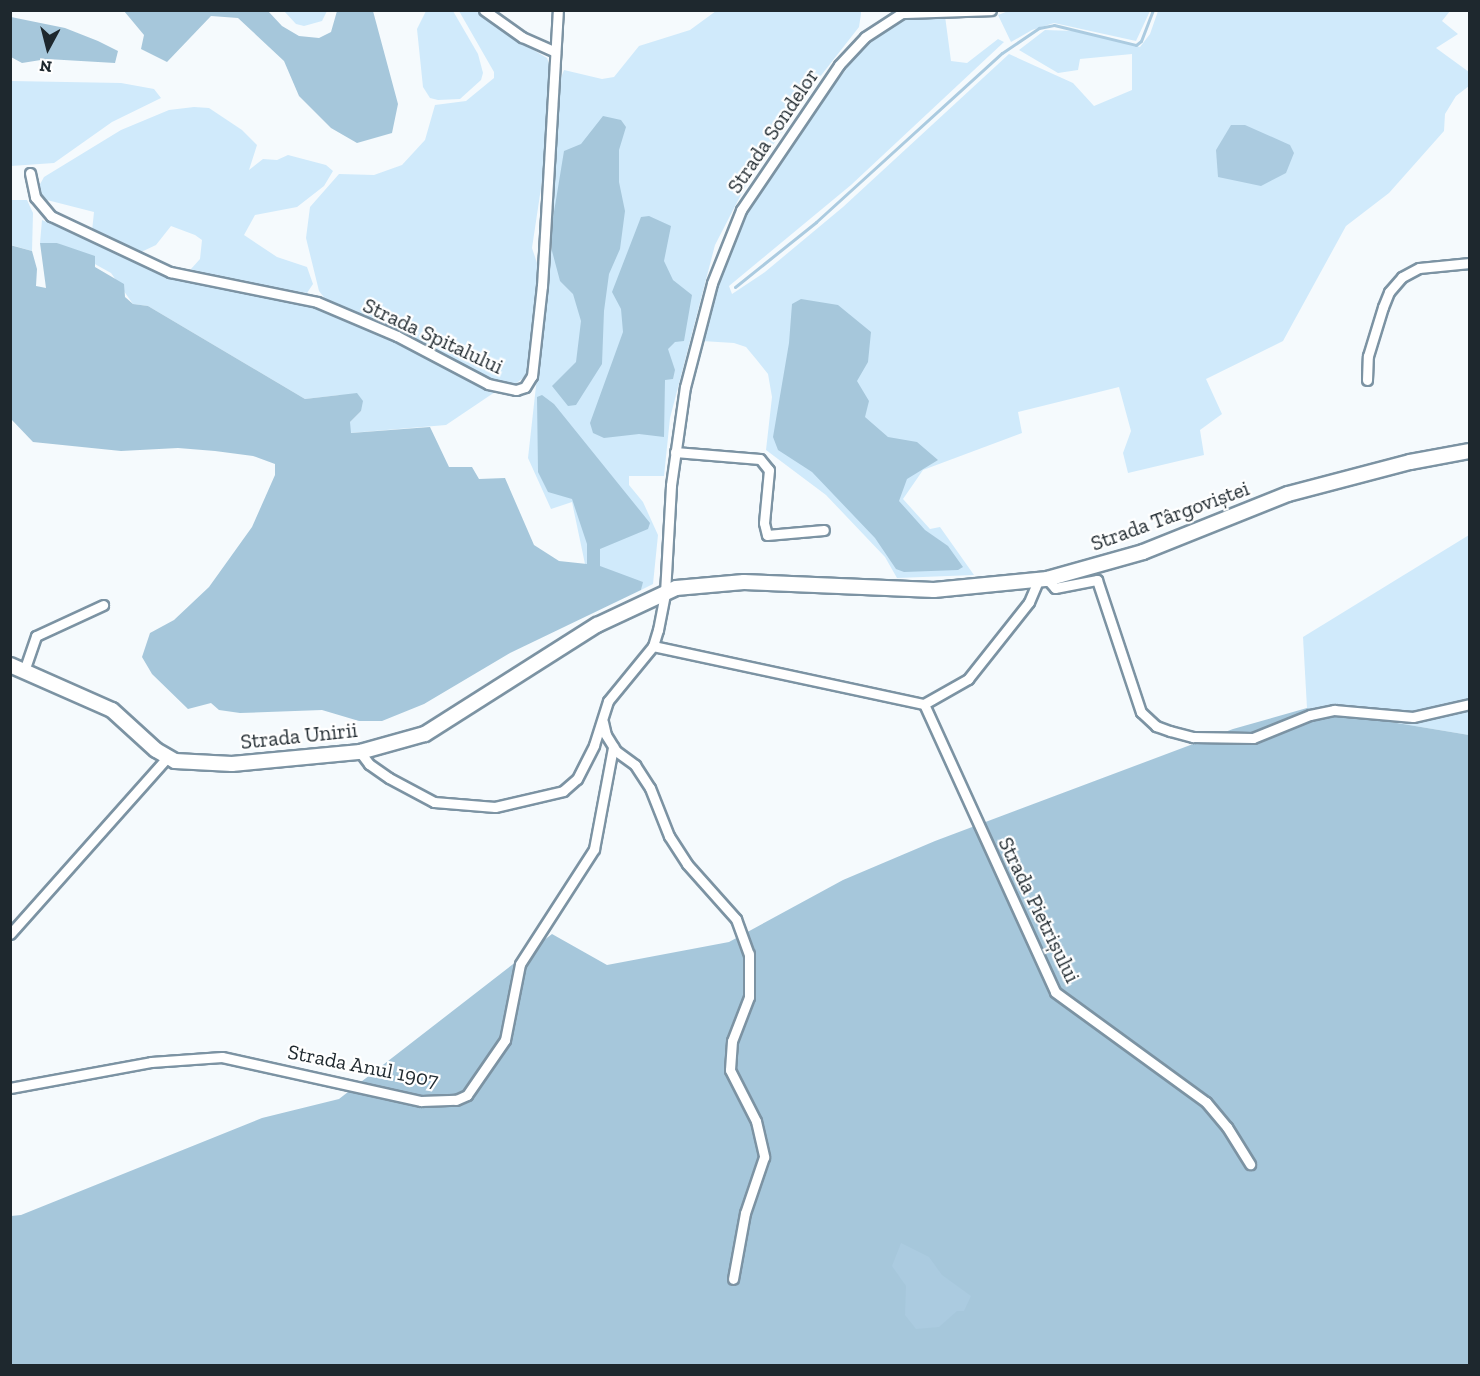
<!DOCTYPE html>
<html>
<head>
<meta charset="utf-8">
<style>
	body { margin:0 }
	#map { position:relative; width:1480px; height:1376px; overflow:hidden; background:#f5fafd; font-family:"Zilla Slab",serif }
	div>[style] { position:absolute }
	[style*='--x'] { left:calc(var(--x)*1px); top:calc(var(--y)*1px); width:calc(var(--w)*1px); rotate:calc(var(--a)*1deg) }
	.green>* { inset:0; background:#d0eafb }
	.forest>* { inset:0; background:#a6c7db }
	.water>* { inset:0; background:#abcbe0 }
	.stream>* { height:3px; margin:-1.5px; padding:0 1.5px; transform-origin:1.5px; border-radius:1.5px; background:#abcbe0 }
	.roads { filter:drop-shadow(2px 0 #7c93a3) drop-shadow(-2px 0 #7c93a3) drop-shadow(0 2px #7c93a3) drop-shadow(0 -2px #7c93a3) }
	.street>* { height:9px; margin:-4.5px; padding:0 4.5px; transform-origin:4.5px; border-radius:4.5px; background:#fff }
	.secondary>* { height:14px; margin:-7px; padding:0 7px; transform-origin:7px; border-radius:7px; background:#fff }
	span { translate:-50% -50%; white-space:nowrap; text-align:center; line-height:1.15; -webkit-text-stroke:4.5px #fff; paint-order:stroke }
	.street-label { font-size:21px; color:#1e282e }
	.frame { position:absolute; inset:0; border:12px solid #1e282e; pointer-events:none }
	.north { position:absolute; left:18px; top:18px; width:60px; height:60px; -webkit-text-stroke:4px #fff; paint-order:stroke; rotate:187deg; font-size:16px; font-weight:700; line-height:24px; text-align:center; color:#1e282e }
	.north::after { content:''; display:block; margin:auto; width:21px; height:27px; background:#1e282e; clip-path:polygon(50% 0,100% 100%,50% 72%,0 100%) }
</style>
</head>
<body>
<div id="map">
	<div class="green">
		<i style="clip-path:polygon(1011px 10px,1150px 10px,1150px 11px,1136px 41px,1054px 23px,1032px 30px,1011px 42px,998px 15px)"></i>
		<i style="clip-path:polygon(284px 11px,327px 11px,322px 21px,304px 26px,296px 24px)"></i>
		<i style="clip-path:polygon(426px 11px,453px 11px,478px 54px,483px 73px,481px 80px,460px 99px,438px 100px,430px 98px,423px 87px,417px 29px)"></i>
		<i style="clip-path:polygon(459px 11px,477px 11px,505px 33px,547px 58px,550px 66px,544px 168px,532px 248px,540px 272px,531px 358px,527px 375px,514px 385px,492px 384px,380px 321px,331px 306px,319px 291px,306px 238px,310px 207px,339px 174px,374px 175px,402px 165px,425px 140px,435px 105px,466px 101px,494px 78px,494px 72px)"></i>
		<i style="clip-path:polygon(716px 11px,861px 11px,861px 14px,859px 27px,812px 87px,746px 185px,715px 245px,670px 418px,664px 476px,629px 476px,629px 485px,643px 502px,658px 535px,653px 584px,641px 590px,642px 582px,585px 564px,572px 502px,551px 509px,528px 458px,546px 296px,557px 88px,564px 70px,602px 79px,614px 77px,639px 46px,690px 30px)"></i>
		<i style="clip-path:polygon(1158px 11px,1450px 11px,1442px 21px,1458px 34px,1436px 48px,1469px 72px,1469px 86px,1456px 96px,1445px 114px,1444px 131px,1389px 193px,1346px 226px,1283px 341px,1206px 379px,1222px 414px,1200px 430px,1204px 455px,1128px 473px,1123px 453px,1131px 431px,1119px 387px,1018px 412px,1022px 433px,923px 470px,903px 499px,930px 529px,940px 527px,974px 575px,897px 578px,885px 557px,826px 495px,766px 450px,772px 397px,768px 374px,756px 359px,746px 347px,734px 343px,702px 341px,710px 302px,740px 222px,756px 191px,819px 105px,863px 47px,892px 22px,903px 18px,945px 16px,951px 61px,967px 63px,998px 39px,1004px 42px,851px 185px,729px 286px,732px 294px,765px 272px,843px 207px,1009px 54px,1073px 83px,1094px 106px,1132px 90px,1132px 54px,1080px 59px,1078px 70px,1058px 73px,1019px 50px,1045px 30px,1074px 31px,1140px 47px,1150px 34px)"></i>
		<i style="clip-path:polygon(11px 81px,121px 83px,154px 89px,161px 98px,112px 122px,54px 163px,11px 166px)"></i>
		<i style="clip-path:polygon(194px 107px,209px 108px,242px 130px,257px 145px,249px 170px,263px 159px,277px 160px,288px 155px,326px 165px,333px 171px,324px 186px,297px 207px,255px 215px,244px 235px,277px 257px,307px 267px,313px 284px,307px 293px,193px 274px,191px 269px,200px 259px,202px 240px,195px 235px,171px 226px,156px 245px,139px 253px,92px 231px,94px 212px,43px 199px,39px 186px,44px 177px,121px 130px,169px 110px)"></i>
		<i style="clip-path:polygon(11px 200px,27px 200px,33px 213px,32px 251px,11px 245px)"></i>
		<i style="clip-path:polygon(42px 220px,172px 276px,318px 306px,327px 314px,370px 326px,495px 392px,446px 425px,350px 433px,350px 422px,361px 411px,340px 395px,305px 399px,148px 306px,133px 304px,111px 273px,57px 243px,40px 243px)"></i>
		<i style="clip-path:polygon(1469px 535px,1469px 735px,1307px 708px,1303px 637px)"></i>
	</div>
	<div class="forest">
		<i style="clip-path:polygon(124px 11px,268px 11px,282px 26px,299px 36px,319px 38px,331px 32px,337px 11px,373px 11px,398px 104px,392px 133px,357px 143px,331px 128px,299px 96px,284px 61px,238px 18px,211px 16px,167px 62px,141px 49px,144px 35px)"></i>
		<i style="clip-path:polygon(11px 17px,65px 28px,98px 41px,118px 51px,115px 63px,47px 59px,22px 63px,11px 57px)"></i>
		<i style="clip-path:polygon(603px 116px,621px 120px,626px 127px,619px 150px,619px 182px,625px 211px,620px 249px,609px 274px,604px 311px,602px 364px,576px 405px,568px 406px,552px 386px,576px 362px,581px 321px,573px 294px,560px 281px,552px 251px,552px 224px,564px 151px,581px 144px)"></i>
		<i style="clip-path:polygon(649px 216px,671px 226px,664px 261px,673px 280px,692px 295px,684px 341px,675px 342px,668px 349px,675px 370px,673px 379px,665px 380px,664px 437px,639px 434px,604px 438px,593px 433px,590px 423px,623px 332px,621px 309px,612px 292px,641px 217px)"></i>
		<i style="clip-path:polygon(40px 243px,57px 243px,95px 256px,95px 267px,124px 284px,125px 297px,133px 304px,148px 306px,305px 399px,357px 393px,363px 401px,361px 411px,350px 422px,351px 433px,430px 427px,449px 467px,472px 467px,479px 479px,505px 478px,534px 545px,559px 561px,587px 564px,587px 544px,572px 499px,548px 492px,538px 472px,537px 397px,542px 395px,554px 404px,650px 523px,648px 529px,600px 549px,600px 566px,643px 582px,641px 590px,510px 653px,424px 704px,382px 721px,359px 721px,322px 710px,240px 713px,219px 710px,211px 703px,188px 709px,152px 674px,142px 657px,150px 633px,174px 620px,209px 587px,252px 527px,275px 475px,275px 464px,253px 456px,215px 451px,178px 448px,121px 451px,33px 442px,11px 419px,10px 245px,32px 251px,37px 269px,36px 286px,46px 288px)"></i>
		<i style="clip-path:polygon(801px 299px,838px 305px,871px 332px,868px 362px,857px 381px,869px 401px,865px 417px,888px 437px,917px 442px,938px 460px,907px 479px,899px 501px,925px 530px,948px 546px,963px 567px,958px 570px,904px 572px,896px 569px,875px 538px,812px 472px,778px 450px,773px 437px,789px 343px,792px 304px)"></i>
		<i style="clip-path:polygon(1307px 708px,1469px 735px,1469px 1365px,11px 1366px,11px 1216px,21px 1215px,262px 1118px,339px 1099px,552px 934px,607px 965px,729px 942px,843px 880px,935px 841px,1233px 729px)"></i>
	</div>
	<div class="water">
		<i style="clip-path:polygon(1231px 125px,1245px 125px,1290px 145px,1294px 153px,1286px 173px,1261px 186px,1218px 177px,1216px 150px)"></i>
		<i style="clip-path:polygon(901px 1243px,929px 1257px,942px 1275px,971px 1296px,964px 1311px,957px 1311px,939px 1327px,916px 1329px,905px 1315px,906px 1286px,892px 1266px)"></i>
	</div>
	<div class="stream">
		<i style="--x:735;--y:287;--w:104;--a:-38.7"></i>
		<i style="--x:816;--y:222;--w:251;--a:-42.3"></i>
		<i style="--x:1002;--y:53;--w:45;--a:-34"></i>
		<i style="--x:1039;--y:28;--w:15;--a:-11"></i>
		<i style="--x:1054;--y:25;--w:84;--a:13.7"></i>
		<i style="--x:1136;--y:45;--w:6;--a:-39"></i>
		<i style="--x:1141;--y:41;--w:33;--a:-69"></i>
	</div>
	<div class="roads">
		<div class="street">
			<i style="--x:484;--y:10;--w:47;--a:35.4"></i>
			<i style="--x:522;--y:37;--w:36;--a:24"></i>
			<i style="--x:30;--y:173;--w:25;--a:78"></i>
			<i style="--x:35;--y:197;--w:25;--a:50"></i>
			<i style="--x:51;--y:216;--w:132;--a:25.2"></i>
			<i style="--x:170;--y:272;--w:150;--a:11.5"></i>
			<i style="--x:317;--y:302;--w:87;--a:23"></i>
			<i style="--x:397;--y:336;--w:103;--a:27.8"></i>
			<i style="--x:488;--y:384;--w:29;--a:12"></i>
			<i style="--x:516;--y:390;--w:9;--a:-18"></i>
			<i style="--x:525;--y:387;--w:13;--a:-58"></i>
			<i style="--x:532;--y:376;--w:91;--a:-83.7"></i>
			<i style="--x:542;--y:286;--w:276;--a:-86.7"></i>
			<i style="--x:1367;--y:380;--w:24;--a:-88"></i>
			<i style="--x:1368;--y:356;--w:51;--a:-73"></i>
			<i style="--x:1383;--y:307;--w:16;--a:-68"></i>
			<i style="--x:1389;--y:292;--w:20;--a:-49"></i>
			<i style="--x:1402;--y:277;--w:19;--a:-28"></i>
			<i style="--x:1419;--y:268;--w:51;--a:-5.6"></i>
			<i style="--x:675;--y:452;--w:85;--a:4.7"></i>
			<i style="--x:760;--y:459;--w:14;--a:51"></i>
			<i style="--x:769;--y:470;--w:53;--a:95.4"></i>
			<i style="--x:764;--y:523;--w:12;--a:76"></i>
			<i style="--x:767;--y:535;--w:57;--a:-5"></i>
			<i style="--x:1047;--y:579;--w:12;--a:48"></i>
			<i style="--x:1055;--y:588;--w:43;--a:-10.8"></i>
			<i style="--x:1097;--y:580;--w:139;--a:71.6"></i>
			<i style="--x:1141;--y:712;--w:21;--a:43"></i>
			<i style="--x:1156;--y:726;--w:15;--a:20"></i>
			<i style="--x:1170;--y:731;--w:24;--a:15"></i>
			<i style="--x:1193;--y:737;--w:60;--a:1"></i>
			<i style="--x:1253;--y:738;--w:61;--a:-22"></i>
			<i style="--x:1310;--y:715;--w:25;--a:-12"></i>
			<i style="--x:1334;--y:710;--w:79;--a:5.1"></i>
			<i style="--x:1413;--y:717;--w:58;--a:-12.8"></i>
			<i style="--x:653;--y:646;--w:277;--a:12.1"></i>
			<i style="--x:924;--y:704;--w:51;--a:-29.6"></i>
			<i style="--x:968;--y:679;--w:98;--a:-51.6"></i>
			<i style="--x:1029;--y:602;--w:25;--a:-67"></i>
			<i style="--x:24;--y:671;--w:37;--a:-71"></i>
			<i style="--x:36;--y:636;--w:74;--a:-24.8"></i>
			<i style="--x:924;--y:704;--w:316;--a:65.5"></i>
			<i style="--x:1055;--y:992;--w:187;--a:36.1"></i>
			<i style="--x:1206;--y:1102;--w:33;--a:50"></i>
			<i style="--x:1227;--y:1127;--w:44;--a:58.1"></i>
			<i style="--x:603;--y:722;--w:13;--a:77"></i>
			<i style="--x:606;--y:735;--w:19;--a:58"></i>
			<i style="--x:616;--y:751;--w:24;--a:36"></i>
			<i style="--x:635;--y:765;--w:27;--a:57"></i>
			<i style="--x:650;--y:788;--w:52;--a:68.4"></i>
			<i style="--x:669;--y:836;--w:33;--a:57"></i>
			<i style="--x:687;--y:864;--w:74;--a:48.3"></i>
			<i style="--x:736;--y:919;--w:37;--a:70"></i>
			<i style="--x:749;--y:954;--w:43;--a:90"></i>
			<i style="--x:749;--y:997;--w:47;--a:111.1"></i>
			<i style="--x:732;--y:1041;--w:29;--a:94"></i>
			<i style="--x:730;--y:1070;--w:57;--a:63"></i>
			<i style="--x:756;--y:1121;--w:37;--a:77"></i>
			<i style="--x:764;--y:1157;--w:59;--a:108.7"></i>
			<i style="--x:745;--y:1213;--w:67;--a:100.3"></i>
			<i style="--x:360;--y:752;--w:15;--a:53"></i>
			<i style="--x:369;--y:764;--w:24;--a:35"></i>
			<i style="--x:389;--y:778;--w:51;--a:28.1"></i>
			<i style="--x:434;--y:802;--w:61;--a:4.7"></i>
			<i style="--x:495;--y:807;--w:70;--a:-13.2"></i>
			<i style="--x:563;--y:791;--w:18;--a:-41"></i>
			<i style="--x:577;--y:779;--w:38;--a:-63"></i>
			<i style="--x:594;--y:745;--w:46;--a:-72.3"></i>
			<i style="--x:608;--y:701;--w:71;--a:-50.7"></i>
			<i style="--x:653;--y:646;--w:17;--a:-73"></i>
			<i style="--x:658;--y:630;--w:38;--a:-79"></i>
			<i style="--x:665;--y:593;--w:108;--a:-86.8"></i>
			<i style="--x:671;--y:485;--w:99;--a:-81.9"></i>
			<i style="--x:685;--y:387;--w:107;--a:-75.4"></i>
			<i style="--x:712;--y:283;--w:79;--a:-68.3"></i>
			<i style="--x:741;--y:210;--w:175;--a:-55.9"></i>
			<i style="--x:839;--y:65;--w:38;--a:-47"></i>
			<i style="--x:865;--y:37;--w:44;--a:-33"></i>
			<i style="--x:902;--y:13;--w:89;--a:-1.9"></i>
			<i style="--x:10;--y:934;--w:236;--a:-48.3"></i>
			<i style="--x:10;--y:1088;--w:143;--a:-10.4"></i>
			<i style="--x:151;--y:1062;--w:71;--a:-4"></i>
			<i style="--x:222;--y:1057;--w:204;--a:12.5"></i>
			<i style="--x:421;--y:1101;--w:35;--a:-2"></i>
			<i style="--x:456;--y:1100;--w:12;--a:-24"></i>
			<i style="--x:467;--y:1095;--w:67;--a:-55.4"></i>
			<i style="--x:505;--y:1040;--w:77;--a:-78.8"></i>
			<i style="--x:520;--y:964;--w:137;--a:-57.2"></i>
			<i style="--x:594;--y:849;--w:104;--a:-79.4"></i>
		</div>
		<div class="secondary">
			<i style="--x:10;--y:665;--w:111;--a:23.8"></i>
			<i style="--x:112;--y:710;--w:59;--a:42.3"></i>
			<i style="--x:156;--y:750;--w:22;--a:30"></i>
			<i style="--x:175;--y:761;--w:57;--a:3"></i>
			<i style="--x:232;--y:764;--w:129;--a:-5.4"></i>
			<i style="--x:360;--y:752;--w:67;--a:-15.5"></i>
			<i style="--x:425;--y:734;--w:204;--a:-32.4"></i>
			<i style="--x:597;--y:625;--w:87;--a:-25.1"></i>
			<i style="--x:676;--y:588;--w:68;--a:-5"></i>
			<i style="--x:744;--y:582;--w:190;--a:2.4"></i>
			<i style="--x:934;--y:590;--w:114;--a:-5.6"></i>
			<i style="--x:1047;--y:579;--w:100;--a:-15.7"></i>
			<i style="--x:1143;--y:552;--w:156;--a:-21.8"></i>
			<i style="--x:1288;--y:494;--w:126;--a:-14.7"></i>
			<i style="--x:1410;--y:462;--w:61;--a:-10.4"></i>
		</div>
	</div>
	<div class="street-label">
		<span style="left:773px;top:131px;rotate:-56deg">Strada Sondelor</span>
		<span style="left:433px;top:336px;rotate:25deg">Strada Spitalului</span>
		<span style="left:1170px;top:516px;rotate:-20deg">Strada Târgoviștei</span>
		<span style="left:299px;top:736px;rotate:-6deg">Strada Unirii</span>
		<span style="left:1039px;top:910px;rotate:64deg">Strada Pietrișului</span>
		<span style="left:363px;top:1066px;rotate:11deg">Strada Anul 1907</span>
	</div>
	<div class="frame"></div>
	<div class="north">N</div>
</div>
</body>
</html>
